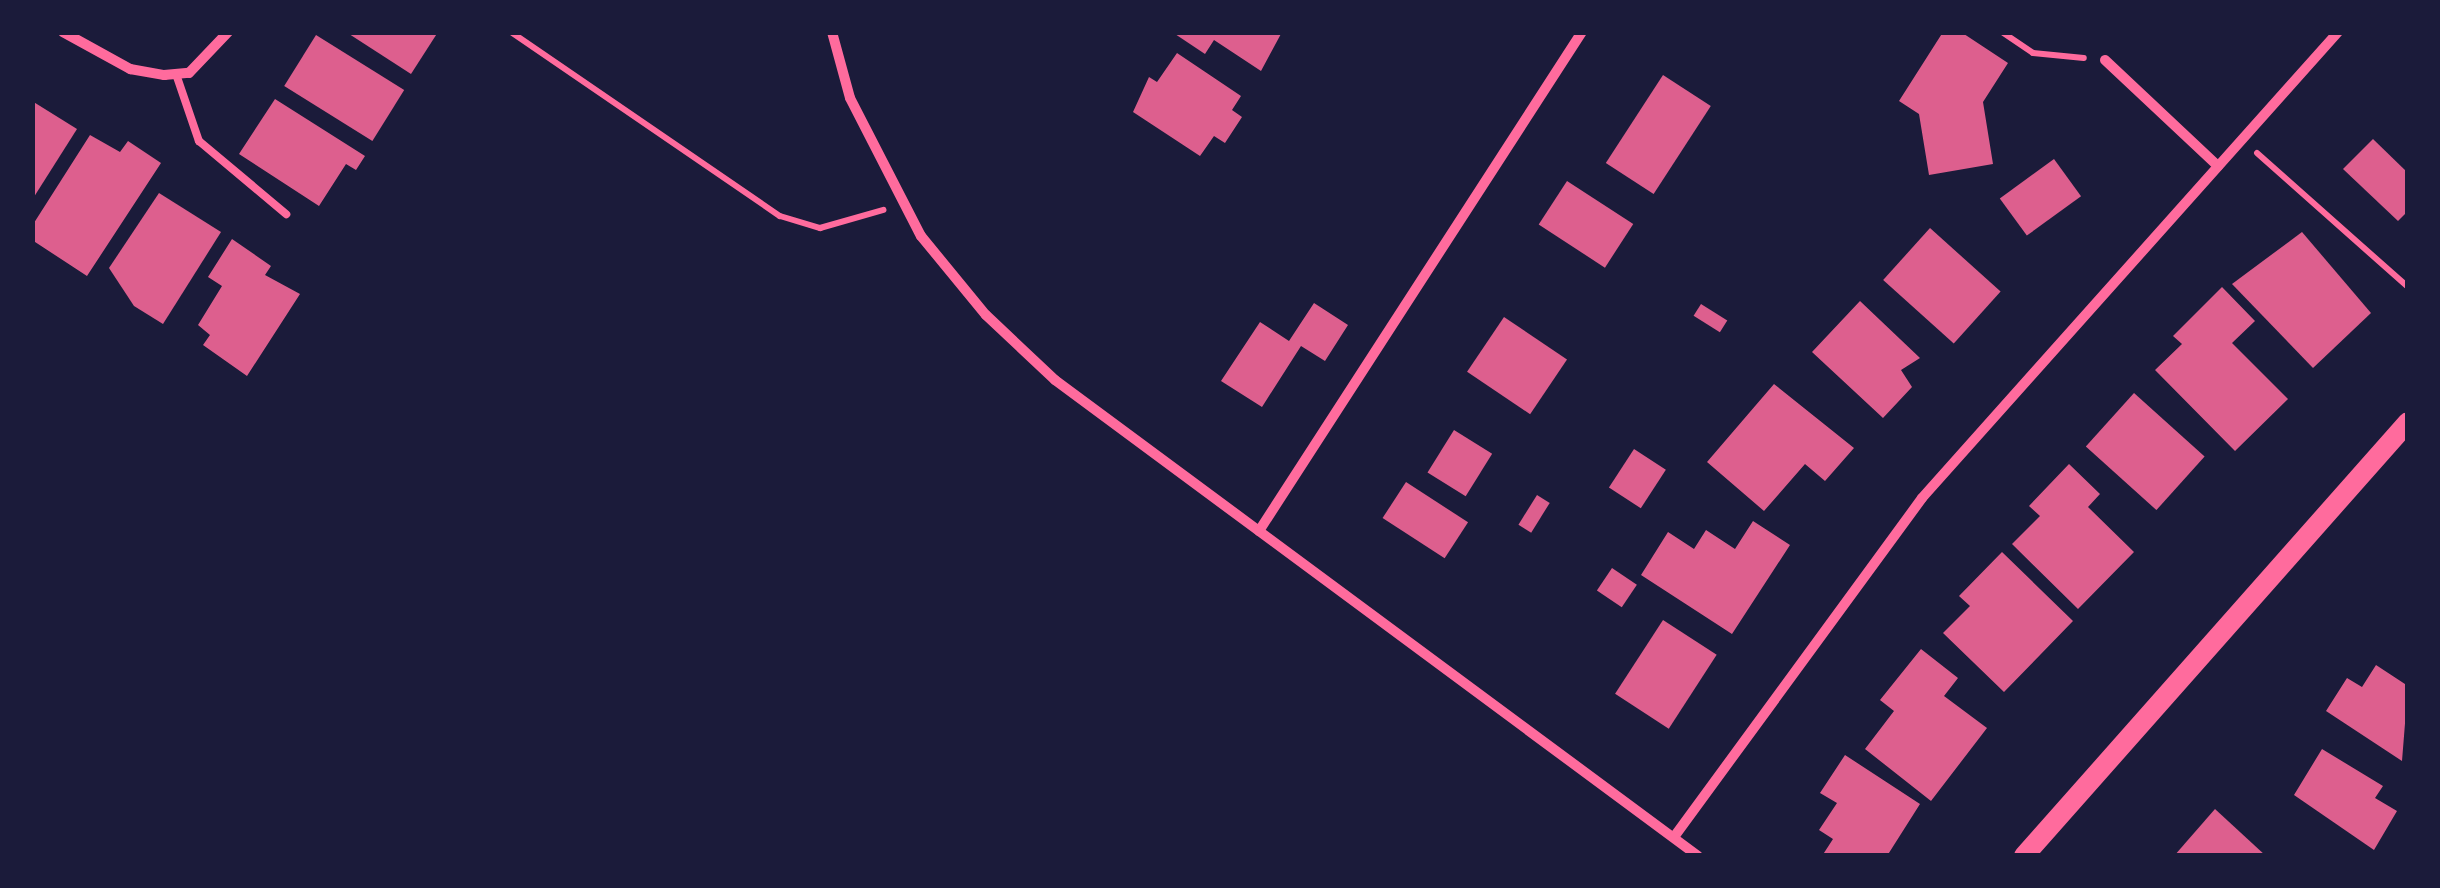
<!DOCTYPE html>
<html>
<head>
<meta charset="utf-8">
<style>
	body { margin:0 }
	#map { position:relative; width:2440px; height:888px; overflow:hidden; background:#1b1b3a; font-family:"PT Sans",sans-serif }
	div>[style] { position:absolute }
	[style*='--x'] { left:calc(var(--x)*1px); top:calc(var(--y)*1px); width:calc(var(--w)*1px); rotate:calc(var(--a)*1deg) }
	.building>* { inset:0; background:#dd5f8e; transform-origin:0 0 }
	.path>* { height:6px; margin:-3px; padding:0 3px; transform-origin:3px; border-radius:3px; background:#ff6b9d }
	.service>* { height:8px; margin:-4px; padding:0 4px; transform-origin:4px; border-radius:4px; background:#ff6b9d }
	.minor>* { height:10px; margin:-5px; padding:0 5px; transform-origin:5px; border-radius:5px; background:#ff6b9d }
	.secondary>* { height:20px; margin:-10px; padding:0 10px; transform-origin:10px; border-radius:10px; background:#ff6b9d }
	span { translate:-50% -50%; white-space:nowrap; text-align:center; line-height:1.15; -webkit-text-stroke:10px #1b1b3a; paint-order:stroke }
	.frame { position:absolute; inset:0; border:35px solid #1b1b3a; pointer-events:none }
</style>
</head>
<body>
<div id="map">
	<div class="building">
		<i style="clip-path:polygon(346px 32px,438px 32px,411px 74px)"></i>
		<i style="clip-path:polygon(1172px 32px,1282px 32px,1261px 71px,1214px 40px,1205px 54px)"></i>
		<i style="clip-path:polygon(1943px 32px,1961px 32px,2008px 63px,1983px 102px,1993px 164px,1929px 175px,1919px 114px,1899px 101px)"></i>
		<i style="left:316px;top:35px;width:104px;height:60px;rotate:32deg"></i>
		<i style="clip-path:polygon(1177px 53px,1241px 96px,1232px 110px,1242px 117px,1225px 143px,1214px 136px,1200px 156px,1133px 112px,1149px 77px,1157px 82px)"></i>
		<i style="left:1663px;top:75px;width:57px;height:105px;rotate:33deg"></i>
		<i style="clip-path:polygon(275px 99px,365px 156px,356px 170px,346px 164px,319px 206px,239px 154px)"></i>
		<i style="clip-path:polygon(32px 101px,77px 129px,32px 200px)"></i>
		<i style="clip-path:polygon(90px 135px,120px 152px,128px 141px,161px 163px,87px 276px,32px 240px,32px 226px)"></i>
		<i style="clip-path:polygon(2373px 139px,2408px 173px,2408px 211px,2398px 221px,2343px 169px)"></i>
		<i style="left:2054px;top:159px;width:46px;height:67px;rotate:54deg"></i>
		<i style="left:1567px;top:181px;width:79px;height:52px;rotate:33deg"></i>
		<i style="clip-path:polygon(159px 193px,221px 232px,163px 324px,134px 306px,109px 268px)"></i>
		<i style="left:1930px;top:228px;width:95px;height:70px;rotate:42deg"></i>
		<i style="clip-path:polygon(2302px 232px,2371px 313px,2313px 368px,2232px 284px)"></i>
		<i style="clip-path:polygon(232px 239px,271px 266px,265px 275px,300px 294px,247px 376px,203px 345px,210px 335px,198px 325px,222px 286px,208px 277px)"></i>
		<i style="clip-path:polygon(2222px 287px,2255px 321px,2232px 343px,2288px 399px,2235px 451px,2155px 370px,2182px 344px,2173px 336px)"></i>
		<i style="clip-path:polygon(1860px 301px,1920px 358px,1901px 370px,1912px 387px,1883px 418px,1812px 352px)"></i>
		<i style="clip-path:polygon(1314px 303px,1348px 325px,1325px 361px,1301px 346px,1262px 407px,1221px 381px,1260px 322px,1289px 341px)"></i>
		<i style="left:1701px;top:304px;width:31px;height:14px;rotate:32deg"></i>
		<i style="left:1504px;top:317px;width:76px;height:66px;rotate:34deg"></i>
		<i style="clip-path:polygon(1774px 384px,1854px 448px,1825px 481px,1805px 464px,1764px 511px,1707px 462px)"></i>
		<i style="left:2134px;top:393px;width:95px;height:72px;rotate:42deg"></i>
		<i style="left:1454px;top:430px;width:45px;height:50px;rotate:32deg"></i>
		<i style="left:1634px;top:449px;width:38px;height:46px;rotate:33deg"></i>
		<i style="clip-path:polygon(2069px 464px,2100px 494px,2088px 507px,2134px 552px,2078px 609px,2012px 544px,2040px 516px,2029px 506px)"></i>
		<i style="left:1406px;top:482px;width:74px;height:43px;rotate:33deg"></i>
		<i style="left:1537px;top:495px;width:15px;height:35px;rotate:32deg"></i>
		<i style="clip-path:polygon(1753px 521px,1790px 545px,1732px 634px,1641px 575px,1668px 532px,1694px 549px,1706px 530px,1735px 549px)"></i>
		<i style="clip-path:polygon(2002px 552px,2073px 621px,2004px 692px,1943px 633px,1970px 606px,1959px 596px)"></i>
		<i style="left:1612px;top:568px;width:30px;height:27px;rotate:34deg"></i>
		<i style="left:1663px;top:620px;width:64px;height:88px;rotate:33deg"></i>
		<i style="clip-path:polygon(1921px 649px,1958px 678px,1944px 696px,1987px 728px,1931px 801px,1865px 749px,1894px 711px,1880px 700px)"></i>
		<i style="clip-path:polygon(2376px 665px,2408px 686px,2402px 761px,2326px 711px,2347px 678px,2362px 687px)"></i>
		<i style="clip-path:polygon(2322px 749px,2383px 786px,2375px 798px,2397px 811px,2374px 850px,2294px 795px)"></i>
		<i style="clip-path:polygon(1845px 755px,1920px 804px,1887px 856px,1822px 856px,1833px 839px,1819px 830px,1837px 803px,1820px 793px)"></i>
		<i style="clip-path:polygon(2215px 809px,2266px 856px,2174px 856px)"></i>
	</div>
	<div class="path">
		<i style="--x:511;--y:32;--w:326;--a:34.4"></i>
		<i style="--x:780;--y:216;--w:42;--a:16.7"></i>
		<i style="--x:820;--y:228;--w:66;--a:-15.9"></i>
		<i style="--x:2002;--y:32;--w:37;--a:34"></i>
		<i style="--x:2033;--y:53;--w:51;--a:5.6"></i>
		<i style="--x:2257;--y:153;--w:202;--a:41.6"></i>
	</div>
	<div class="service">
		<i style="--x:176;--y:74;--w:71;--a:71.1"></i>
		<i style="--x:199;--y:141;--w:114;--a:40"></i>
	</div>
	<div class="minor">
		<i style="--x:63;--y:32;--w:77;--a:28.9"></i>
		<i style="--x:130;--y:69;--w:35;--a:10"></i>
		<i style="--x:164;--y:75;--w:25;--a:-5"></i>
		<i style="--x:189;--y:73;--w:57;--a:-46.4"></i>
		<i style="--x:832;--y:32;--w:68;--a:74.7"></i>
		<i style="--x:850;--y:98;--w:155;--a:62.8"></i>
		<i style="--x:921;--y:236;--w:102;--a:50.6"></i>
		<i style="--x:986;--y:315;--w:95;--a:43.3"></i>
		<i style="--x:1055;--y:380;--w:800;--a:36.51"></i>
		<i style="--x:2105;--y:60;--w:155;--a:43.2"></i>
		<i style="--x:1259;--y:531;--w:594;--a:-57.09"></i>
		<i style="--x:1674;--y:837;--w:420;--a:-53.8"></i>
		<i style="--x:1922;--y:498;--w:625;--a:-48.24"></i>
	</div>
	<div class="secondary">
		<i style="--x:2024;--y:856;--w:579;--a:-48.5"></i>
	</div>
	<div class="frame"></div>
</div>
</body>
</html>
